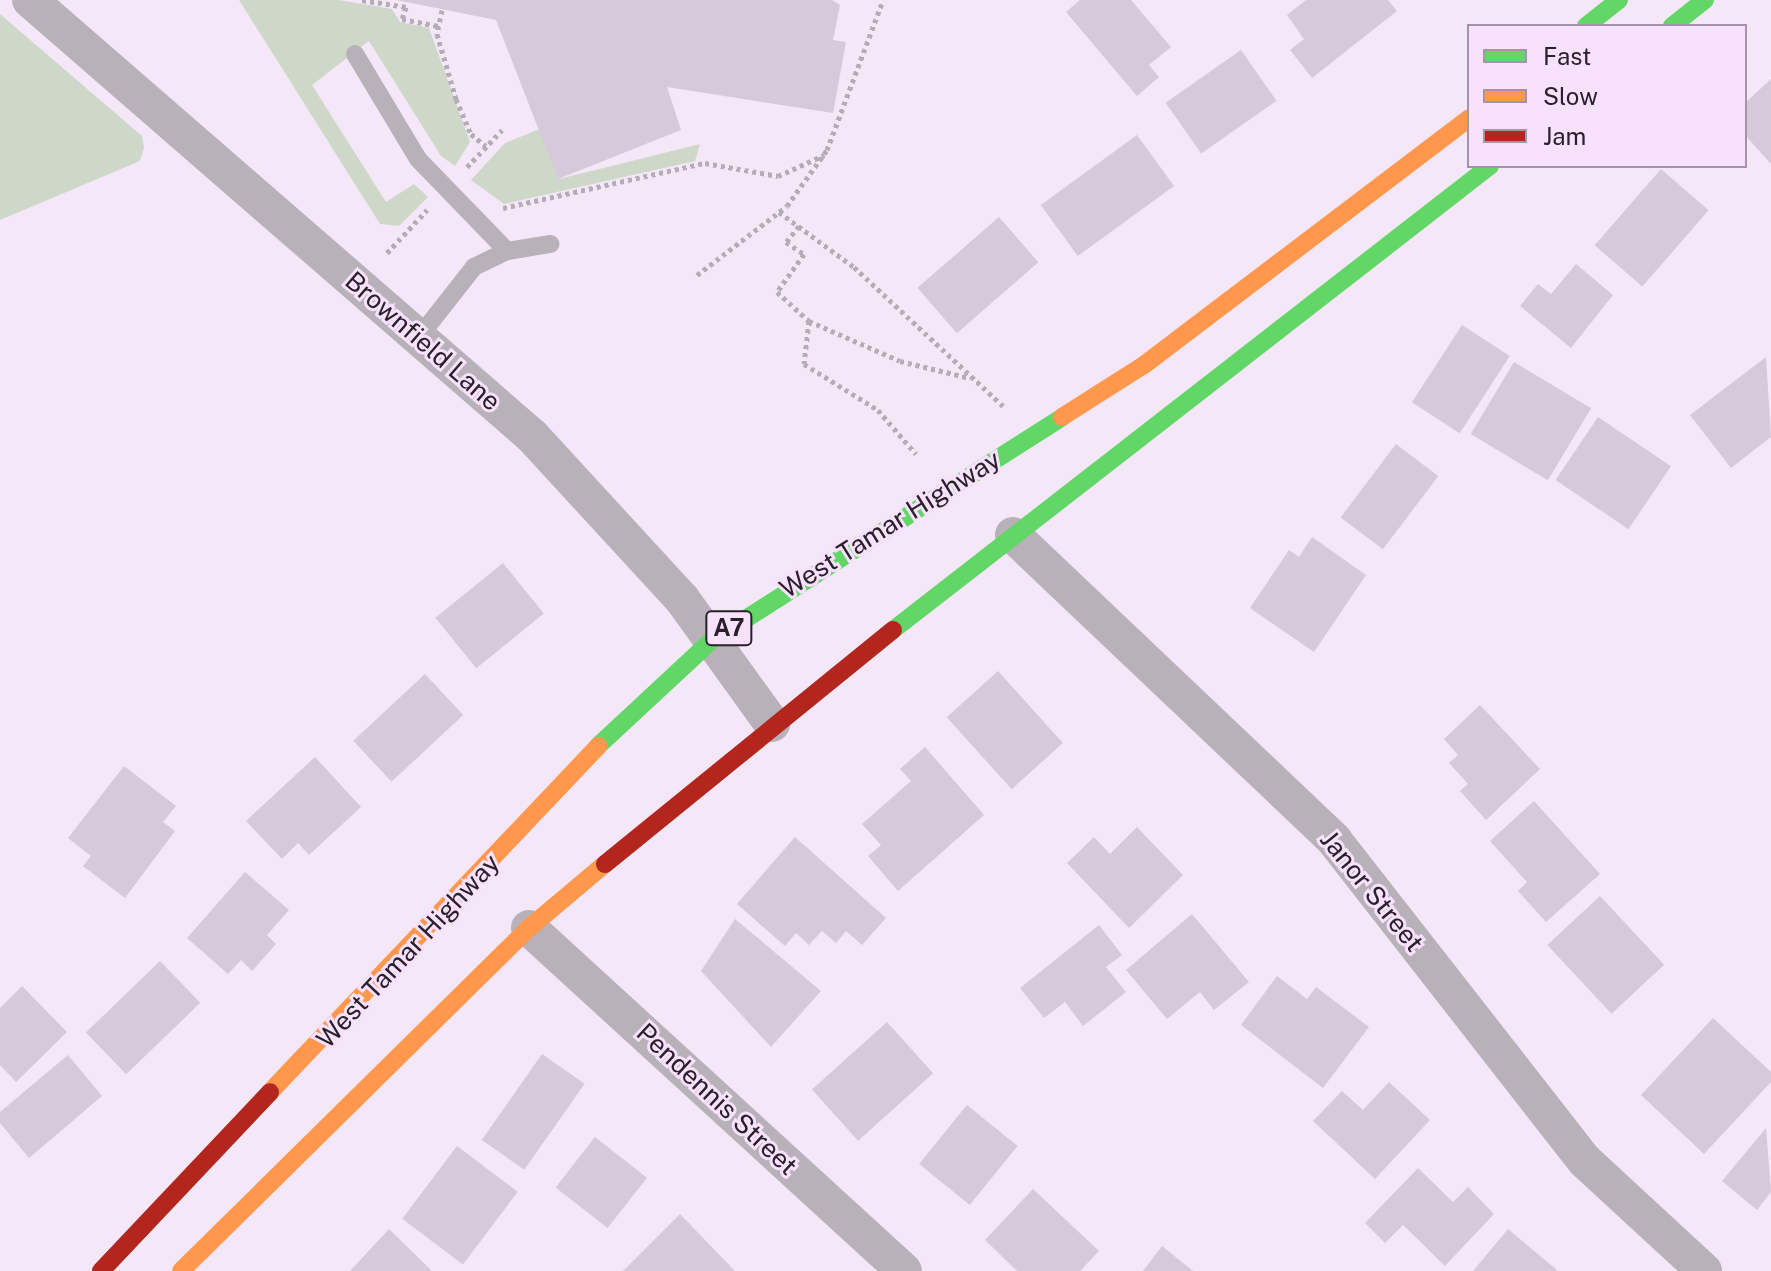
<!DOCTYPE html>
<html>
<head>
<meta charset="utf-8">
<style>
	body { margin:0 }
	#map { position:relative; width:1771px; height:1271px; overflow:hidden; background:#f4e7f7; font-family:"Public Sans",sans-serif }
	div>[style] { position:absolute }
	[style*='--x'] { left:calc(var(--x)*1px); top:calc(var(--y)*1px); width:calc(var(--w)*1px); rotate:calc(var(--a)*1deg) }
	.green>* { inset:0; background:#ced8c9 }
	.building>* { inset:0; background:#d6c9d9; transform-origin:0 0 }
	.path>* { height:5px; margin-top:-2.5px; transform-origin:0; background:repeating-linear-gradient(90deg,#b4adb6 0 4px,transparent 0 8px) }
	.lane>* { height:18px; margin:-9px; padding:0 9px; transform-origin:9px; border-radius:9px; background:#b8b1ba }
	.street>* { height:36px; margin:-18px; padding:0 18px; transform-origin:18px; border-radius:18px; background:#b8b1ba }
	.fast>* { height:18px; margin:-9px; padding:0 9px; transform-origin:9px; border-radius:9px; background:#63d668 }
	.slow>* { height:18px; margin:-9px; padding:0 9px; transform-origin:9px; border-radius:9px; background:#ff974d }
	.jam>* { height:18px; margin:-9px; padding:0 9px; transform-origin:9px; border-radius:9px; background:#b3261e }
	span { translate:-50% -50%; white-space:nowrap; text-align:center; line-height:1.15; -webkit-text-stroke:6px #f8e1fd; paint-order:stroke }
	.shield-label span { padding:2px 6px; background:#f8e1fd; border:2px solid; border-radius:6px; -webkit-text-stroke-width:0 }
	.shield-label { font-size:24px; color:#29202a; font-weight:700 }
	.street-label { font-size:26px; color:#29202a }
	.legend { position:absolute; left:1467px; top:24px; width:280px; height:144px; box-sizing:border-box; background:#f8e1fd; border:2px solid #a594a9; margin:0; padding:10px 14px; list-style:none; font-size:24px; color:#29202a }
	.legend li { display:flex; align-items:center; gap:16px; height:40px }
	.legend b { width:40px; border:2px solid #a594a9 }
</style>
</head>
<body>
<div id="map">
	<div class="green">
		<i style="clip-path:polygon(239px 0,339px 0,392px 9px,400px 22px,429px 28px,470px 142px,455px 166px,441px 156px,369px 41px,312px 85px,386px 202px,414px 184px,428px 197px,399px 226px,380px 224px)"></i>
		<i style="clip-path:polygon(0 14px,142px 136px,144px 148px,140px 161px,0 220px)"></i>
		<i style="clip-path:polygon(540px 129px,559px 179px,700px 144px,695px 161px,504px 204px,471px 180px,505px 143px)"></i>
	</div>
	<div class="building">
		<i style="clip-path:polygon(396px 0,832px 0,840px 5px,833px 40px,846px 42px,833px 113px,667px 87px,681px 130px,558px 179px,496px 20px)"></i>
		<i style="clip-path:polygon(1080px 0,1131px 0,1171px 47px,1149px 65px,1159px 77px,1137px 96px,1066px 12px)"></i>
		<i style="clip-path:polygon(1306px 0,1388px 0,1397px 11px,1312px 78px,1290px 50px,1304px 39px,1287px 15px)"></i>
		<i style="left:1241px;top:50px;width:62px;height:92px;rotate:55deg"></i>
		<i style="clip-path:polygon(1771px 79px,1771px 164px,1745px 135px,1745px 103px)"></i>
		<i style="left:1137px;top:135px;width:63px;height:119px;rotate:54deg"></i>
		<i style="left:1661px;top:169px;width:63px;height:101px;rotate:41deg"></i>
		<i style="left:999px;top:217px;width:60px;height:108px;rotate:49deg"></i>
		<i style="clip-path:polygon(1576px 264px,1613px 295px,1571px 348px,1520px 306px,1538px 284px,1551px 294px)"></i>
		<i style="left:1462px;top:325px;width:57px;height:92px;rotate:33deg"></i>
		<i style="clip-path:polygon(1766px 357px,1771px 437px,1731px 468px,1690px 415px)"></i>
		<i style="left:1514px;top:362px;width:90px;height:84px;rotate:31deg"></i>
		<i style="left:1598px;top:417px;width:88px;height:76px;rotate:34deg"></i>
		<i style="left:1396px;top:444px;width:53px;height:92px;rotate:37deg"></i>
		<i style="clip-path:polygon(1312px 537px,1366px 575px,1314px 652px,1250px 608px,1289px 550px,1299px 557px)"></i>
		<i style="left:503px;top:563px;width:65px;height:87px;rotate:51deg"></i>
		<i style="left:998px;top:671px;width:97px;height:69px;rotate:48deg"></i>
		<i style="left:425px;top:674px;width:56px;height:98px;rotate:47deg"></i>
		<i style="clip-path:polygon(1480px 705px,1540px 769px,1486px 820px,1460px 791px,1468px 784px,1449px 763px,1458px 755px,1444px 739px)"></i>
		<i style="clip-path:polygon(925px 747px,984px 815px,898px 891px,868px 856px,881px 845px,862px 824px,911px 781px,900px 769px)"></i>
		<i style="clip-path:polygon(315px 757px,361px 807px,309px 855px,298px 843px,282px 859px,246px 821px)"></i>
		<i style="clip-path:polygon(124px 766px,176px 806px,163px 822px,175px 831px,125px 898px,83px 866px,91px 856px,68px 838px)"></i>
		<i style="clip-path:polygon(1534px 801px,1600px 874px,1546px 922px,1518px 891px,1527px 882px,1490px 841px)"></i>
		<i style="clip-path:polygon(1137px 827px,1183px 875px,1129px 928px,1067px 863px,1094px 837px,1110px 854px)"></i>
		<i style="clip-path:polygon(795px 837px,886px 918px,862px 945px,846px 931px,836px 943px,822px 931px,809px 945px,796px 933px,785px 946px,737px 904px)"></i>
		<i style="clip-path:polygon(245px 872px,289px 910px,267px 935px,276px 944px,252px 971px,241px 960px,228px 974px,187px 938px)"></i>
		<i style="left:1600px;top:896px;width:94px;height:72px;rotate:47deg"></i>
		<i style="clip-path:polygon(1192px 914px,1249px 982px,1214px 1010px,1200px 992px,1167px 1019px,1126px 970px)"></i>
		<i style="clip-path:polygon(735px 919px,821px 991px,771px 1047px,701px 971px)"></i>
		<i style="clip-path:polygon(1099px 925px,1122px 955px,1106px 967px,1126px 992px,1083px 1026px,1065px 1002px,1044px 1018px,1020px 988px)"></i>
		<i style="left:160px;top:961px;width:58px;height:103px;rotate:46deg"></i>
		<i style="clip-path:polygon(1277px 976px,1307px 999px,1316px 987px,1369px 1027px,1323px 1088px,1241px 1025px)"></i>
		<i style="clip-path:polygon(22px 986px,67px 1032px,16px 1082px,0 1065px,0 1008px)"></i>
		<i style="clip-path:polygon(1713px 1018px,1771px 1072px,1771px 1082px,1704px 1154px,1641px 1095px)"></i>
		<i style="left:887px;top:1022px;width:69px;height:101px;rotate:48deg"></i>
		<i style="left:542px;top:1054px;width:52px;height:105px;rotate:35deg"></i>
		<i style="clip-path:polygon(68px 1055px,102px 1096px,29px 1158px,0 1123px,0 1112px)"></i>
		<i style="clip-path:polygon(1389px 1082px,1430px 1120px,1375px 1179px,1313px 1121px,1342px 1091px,1363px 1110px)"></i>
		<i style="left:967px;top:1105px;width:65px;height:76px;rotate:39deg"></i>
		<i style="clip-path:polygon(1766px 1128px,1771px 1192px,1757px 1210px,1722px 1181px)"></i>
		<i style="left:595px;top:1137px;width:66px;height:64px;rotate:38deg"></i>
		<i style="left:457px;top:1146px;width:76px;height:91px;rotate:37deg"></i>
		<i style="clip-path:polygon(1418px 1168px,1453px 1202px,1468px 1187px,1494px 1214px,1445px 1266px,1403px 1225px,1385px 1243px,1365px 1223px)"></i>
		<i style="clip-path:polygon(1033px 1189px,1099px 1251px,1080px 1271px,1017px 1271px,985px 1240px)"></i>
		<i style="clip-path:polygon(680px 1214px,735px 1271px,623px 1271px)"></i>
		<i style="clip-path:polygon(389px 1229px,432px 1271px,350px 1271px)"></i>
		<i style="clip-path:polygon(1508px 1229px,1558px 1271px,1473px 1271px)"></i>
		<i style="clip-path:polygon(1162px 1246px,1193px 1271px,1143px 1271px)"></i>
	</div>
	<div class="path">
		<i style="--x:362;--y:0;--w:45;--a:9"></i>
		<i style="--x:406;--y:7;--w:13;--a:108"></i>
		<i style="--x:402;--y:19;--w:38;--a:11"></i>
		<i style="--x:442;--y:10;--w:25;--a:102"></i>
		<i style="--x:437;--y:34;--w:68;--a:73.7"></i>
		<i style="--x:456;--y:99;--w:38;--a:67"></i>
		<i style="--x:471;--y:134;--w:19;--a:39"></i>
		<i style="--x:467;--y:167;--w:51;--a:-46.6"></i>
		<i style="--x:503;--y:208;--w:207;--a:-12.6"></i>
		<i style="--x:705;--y:163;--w:74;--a:10.1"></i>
		<i style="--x:778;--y:176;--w:51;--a:-24.5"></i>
		<i style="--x:779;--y:212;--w:93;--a:36.3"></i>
		<i style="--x:854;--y:267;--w:204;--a:43"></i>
		<i style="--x:799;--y:226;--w:21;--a:129"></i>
		<i style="--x:786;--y:242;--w:22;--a:34"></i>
		<i style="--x:804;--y:254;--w:47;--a:125.4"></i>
		<i style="--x:777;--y:292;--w:43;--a:42.2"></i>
		<i style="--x:809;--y:321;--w:43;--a:96.6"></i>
		<i style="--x:804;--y:364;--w:87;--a:31.9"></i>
		<i style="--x:878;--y:410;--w:58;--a:49.2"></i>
		<i style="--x:387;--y:253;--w:59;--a:-47.1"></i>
		<i style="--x:697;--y:275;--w:113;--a:-37.5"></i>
		<i style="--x:787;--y:206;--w:69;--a:-54.5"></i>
		<i style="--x:827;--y:150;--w:160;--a:-69.5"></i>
		<i style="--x:809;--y:321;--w:99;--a:23.7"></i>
		<i style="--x:900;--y:361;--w:72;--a:13.7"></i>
	</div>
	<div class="lane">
		<i style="--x:355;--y:54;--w:122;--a:59"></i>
		<i style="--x:418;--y:159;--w:128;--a:45.9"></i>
		<i style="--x:419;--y:337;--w:89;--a:-51.8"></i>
		<i style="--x:474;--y:267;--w:37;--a:-26"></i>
		<i style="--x:507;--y:251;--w:44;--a:-9.2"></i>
	</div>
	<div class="street">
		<i style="--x:30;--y:0;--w:665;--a:40.98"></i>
		<i style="--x:532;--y:436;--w:222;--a:47.4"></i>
		<i style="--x:682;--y:599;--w:154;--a:54.2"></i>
		<i style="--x:1013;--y:535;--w:443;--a:43.5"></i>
		<i style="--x:1334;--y:840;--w:407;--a:52"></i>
		<i style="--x:1585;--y:1161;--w:162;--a:42.7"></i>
		<i style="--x:529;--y:928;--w:508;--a:42.45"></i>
	</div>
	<div class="fast">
		<i style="--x:1586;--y:26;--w:42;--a:-38.2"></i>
		<i style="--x:1672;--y:26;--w:42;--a:-38.2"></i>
		<i style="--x:893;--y:630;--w:756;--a:-37.86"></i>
		<i style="--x:598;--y:746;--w:154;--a:-42.9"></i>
		<i style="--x:711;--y:641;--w:416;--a:-32.5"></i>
	</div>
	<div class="slow">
		<i style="--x:1062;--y:417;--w:97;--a:-32.4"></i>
		<i style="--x:1144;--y:365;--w:408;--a:-37.2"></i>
		<i style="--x:270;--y:1092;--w:477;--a:-46.5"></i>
		<i style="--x:181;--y:1271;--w:489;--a:-44.6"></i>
		<i style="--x:529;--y:928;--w:99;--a:-40.1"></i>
	</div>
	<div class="jam">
		<i style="--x:605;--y:864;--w:371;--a:-39.1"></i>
		<i style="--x:101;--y:1271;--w:246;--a:-46.6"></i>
	</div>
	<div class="shield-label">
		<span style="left:729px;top:628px">A7</span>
	</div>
	<div class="street-label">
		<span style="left:423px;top:341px;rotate:41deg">Brownfield Lane</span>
		<span style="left:890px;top:524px;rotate:-32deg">West Tamar Highway</span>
		<span style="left:1372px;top:891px;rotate:51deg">Janor Street</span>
		<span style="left:408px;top:951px;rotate:-47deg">West Tamar Highway</span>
		<span style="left:717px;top:1099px;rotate:43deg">Pendennis Street</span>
	</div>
	<ul class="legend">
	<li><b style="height:10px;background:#63d668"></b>Fast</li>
	<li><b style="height:10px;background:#ff974d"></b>Slow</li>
	<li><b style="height:10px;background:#b3261e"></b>Jam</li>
	</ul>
</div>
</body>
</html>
